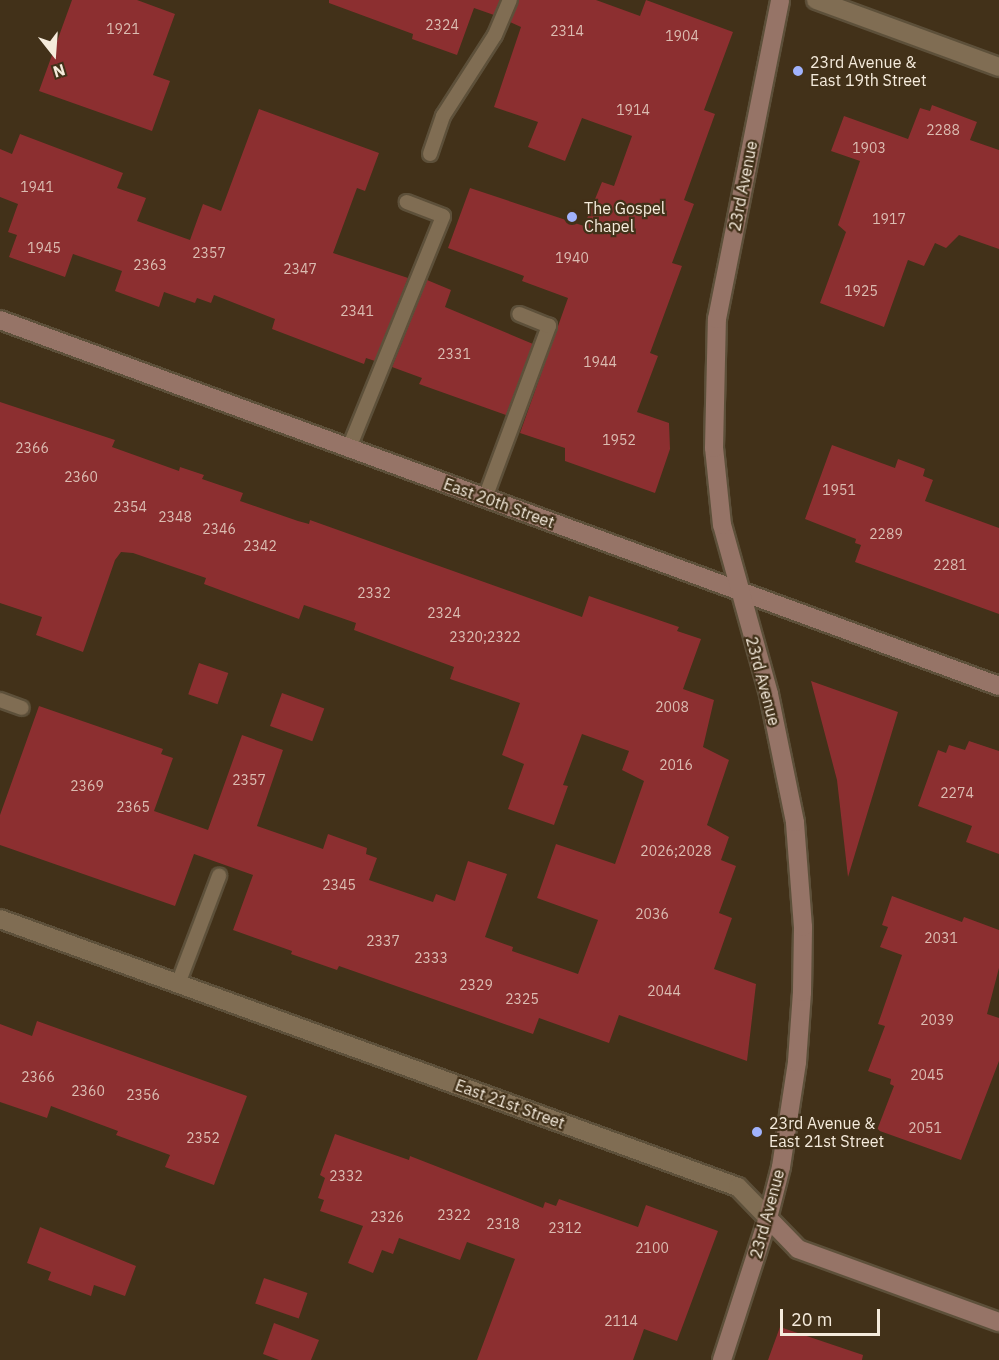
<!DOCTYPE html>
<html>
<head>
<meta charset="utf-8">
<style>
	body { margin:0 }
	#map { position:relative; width:999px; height:1360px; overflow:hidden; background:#423119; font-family:"IBM Plex Sans",sans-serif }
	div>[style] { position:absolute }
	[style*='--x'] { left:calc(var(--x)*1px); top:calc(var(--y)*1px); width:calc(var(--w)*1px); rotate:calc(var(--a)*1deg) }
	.building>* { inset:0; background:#8c2f30; transform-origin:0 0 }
	.roads { filter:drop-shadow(2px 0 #5d503a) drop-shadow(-2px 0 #5d503a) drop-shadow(0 2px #5d503a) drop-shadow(0 -2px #5d503a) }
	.lane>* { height:14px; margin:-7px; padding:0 7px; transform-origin:7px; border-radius:7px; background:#806d53 }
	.street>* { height:18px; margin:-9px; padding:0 9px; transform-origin:9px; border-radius:9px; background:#806d53 }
	.secondary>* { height:18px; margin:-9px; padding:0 9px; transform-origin:9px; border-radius:9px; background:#967467 }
	.dots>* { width:16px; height:16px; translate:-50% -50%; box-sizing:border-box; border:3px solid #423119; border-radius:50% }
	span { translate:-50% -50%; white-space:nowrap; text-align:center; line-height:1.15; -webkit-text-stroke:4.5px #423119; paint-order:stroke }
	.number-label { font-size:14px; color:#dbbcb1 }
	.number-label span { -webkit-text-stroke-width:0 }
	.poi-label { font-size:16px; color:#f5ebdc }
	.left { translate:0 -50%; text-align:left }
	.street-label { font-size:16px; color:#f5ebdc }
	.north { position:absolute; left:24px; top:24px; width:60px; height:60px; -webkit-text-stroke:4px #423119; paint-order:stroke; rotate:163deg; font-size:16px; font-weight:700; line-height:24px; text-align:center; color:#f5ebdc }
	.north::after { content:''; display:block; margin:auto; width:21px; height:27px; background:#f5ebdc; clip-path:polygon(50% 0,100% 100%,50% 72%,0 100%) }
	.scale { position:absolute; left:780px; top:1309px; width:100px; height:27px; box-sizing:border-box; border:3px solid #f5ebdc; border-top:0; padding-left:8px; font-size:18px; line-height:21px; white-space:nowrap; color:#f5ebdc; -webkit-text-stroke:4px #423119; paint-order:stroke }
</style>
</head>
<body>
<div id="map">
	<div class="building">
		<i style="clip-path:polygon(72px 0,137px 0,175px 14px,153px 75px,170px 81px,152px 131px,39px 91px)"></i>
		<i style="clip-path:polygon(329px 0,500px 0,494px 15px,474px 8px,457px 55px,412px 39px,413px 34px,329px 3px)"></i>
		<i style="clip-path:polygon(519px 0,596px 0,640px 16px,646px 0,733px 32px,704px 110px,715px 114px,684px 200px,694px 204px,672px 263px,682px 266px,650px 353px,658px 356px,637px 412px,669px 423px,670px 449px,655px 493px,565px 461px,565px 448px,520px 433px,568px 298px,522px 281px,524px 276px,448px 248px,470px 188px,584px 226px,602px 182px,614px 186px,632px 136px,582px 118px,565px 161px,528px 147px,538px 122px,494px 107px,521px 27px,510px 22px)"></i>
		<i style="clip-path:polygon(932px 105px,977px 122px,970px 140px,999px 150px,999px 249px,959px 235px,946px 248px,935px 243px,924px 266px,908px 260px,884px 327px,820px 303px,846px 232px,838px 225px,860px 161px,831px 151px,844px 116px,908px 139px,920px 108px,930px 111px)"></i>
		<i style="clip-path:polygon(259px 109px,379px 153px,365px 191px,357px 188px,333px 253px,408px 278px,375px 361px,366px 358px,364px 364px,272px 329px,275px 319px,214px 295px,211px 303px,197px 298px,195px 303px,164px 292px,159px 307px,115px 291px,122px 271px,73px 254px,65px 277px,9px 257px,17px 235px,8px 232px,18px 204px,0 197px,0 149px,12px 154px,20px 134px,123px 173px,117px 188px,146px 198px,137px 221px,190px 240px,203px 204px,221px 211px)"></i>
		<i style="clip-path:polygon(427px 280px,451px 290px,445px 307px,533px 344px,506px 415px,419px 384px,422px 378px,392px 367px)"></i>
		<i style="clip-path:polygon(0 402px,115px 440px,112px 447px,179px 471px,180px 467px,204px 475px,202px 479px,243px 493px,240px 501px,298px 521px,309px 524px,310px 520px,582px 617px,589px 596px,679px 627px,677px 631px,701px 639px,683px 689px,714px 700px,703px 747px,729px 760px,707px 825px,729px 837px,721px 860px,736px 866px,719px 913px,732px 918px,714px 969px,756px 984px,747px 1061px,619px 1015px,609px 1043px,539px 1018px,533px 1034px,339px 966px,337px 970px,291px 954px,292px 951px,233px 930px,253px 875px,194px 854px,175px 906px,0 845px,0 815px,39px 706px,163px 749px,161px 754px,173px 758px,154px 811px,208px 830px,242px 735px,283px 750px,257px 826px,323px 849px,328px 834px,367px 848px,366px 854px,377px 858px,369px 880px,433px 902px,436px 894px,455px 901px,468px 861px,507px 874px,485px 937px,513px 947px,512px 951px,578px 974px,598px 920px,537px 898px,556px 844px,615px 864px,644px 781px,622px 770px,629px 751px,582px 734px,563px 785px,568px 786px,554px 825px,508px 809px,524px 764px,502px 755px,520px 703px,450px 679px,454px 667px,354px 630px,356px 623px,304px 605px,299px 619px,204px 584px,206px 578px,133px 553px,121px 552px,115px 560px,83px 652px,36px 635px,42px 617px,0 603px)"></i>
		<i style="clip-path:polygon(832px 445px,895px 468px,898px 459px,925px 469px,923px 476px,933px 480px,925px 501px,999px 528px,999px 614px,855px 562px,861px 545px,855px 543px,856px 539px,805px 519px)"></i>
		<i style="left:199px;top:663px;width:31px;height:33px;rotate:19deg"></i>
		<i style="clip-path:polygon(811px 681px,898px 712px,848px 877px,837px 780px)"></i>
		<i style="left:282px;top:693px;width:45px;height:35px;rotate:20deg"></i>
		<i style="clip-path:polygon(969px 741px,999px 751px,999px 854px,966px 842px,972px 826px,918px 806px,938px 750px,946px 753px,949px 745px,965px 750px)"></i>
		<i style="clip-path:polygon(892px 896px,962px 922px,964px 917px,999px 930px,999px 968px,987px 1014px,999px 1018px,999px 1061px,961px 1160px,877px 1130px,894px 1086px,890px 1084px,891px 1079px,868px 1071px,885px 1026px,878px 1024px,902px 955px,880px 947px,888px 927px,882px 925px)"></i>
		<i style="clip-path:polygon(37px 1021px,247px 1096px,214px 1185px,165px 1167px,170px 1155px,116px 1135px,118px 1131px,51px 1106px,47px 1118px,0 1102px,0 1024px,32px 1036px)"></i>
		<i style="clip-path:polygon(335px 1134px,409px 1160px,410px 1156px,543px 1208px,545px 1202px,556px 1206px,559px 1199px,638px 1227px,646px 1205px,718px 1231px,677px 1341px,644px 1329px,633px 1360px,477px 1360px,515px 1259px,467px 1242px,460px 1260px,399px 1238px,393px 1254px,382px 1250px,373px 1273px,348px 1263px,363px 1226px,320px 1211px,324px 1200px,318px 1198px,325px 1178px,320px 1175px)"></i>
		<i style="clip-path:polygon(40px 1227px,136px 1266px,125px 1296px,94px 1285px,91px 1296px,48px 1280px,51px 1272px,27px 1263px)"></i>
		<i style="left:264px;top:1278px;width:46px;height:27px;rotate:19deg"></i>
		<i style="clip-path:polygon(274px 1323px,319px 1340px,311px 1360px,279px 1360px,263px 1354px)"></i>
		<i style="clip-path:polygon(780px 1327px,863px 1355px,862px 1360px,768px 1360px)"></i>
	</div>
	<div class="roads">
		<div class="lane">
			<i style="--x:430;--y:154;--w:40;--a:-71.1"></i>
			<i style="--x:443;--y:116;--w:96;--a:-57.3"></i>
			<i style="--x:495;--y:35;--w:38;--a:-67"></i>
			<i style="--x:349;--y:448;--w:250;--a:-67.9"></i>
			<i style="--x:443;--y:216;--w:39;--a:-159"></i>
			<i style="--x:485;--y:498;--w:184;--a:-69.6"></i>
			<i style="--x:549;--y:326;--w:32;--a:-158"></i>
			<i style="--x:0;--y:700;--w:23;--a:20"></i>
			<i style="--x:178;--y:984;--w:116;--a:-69.2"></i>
		</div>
		<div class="street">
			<i style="--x:816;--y:0;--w:195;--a:20.1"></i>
			<i style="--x:0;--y:919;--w:785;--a:19.96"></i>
			<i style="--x:738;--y:1187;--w:43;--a:45.9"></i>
		</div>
		<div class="secondary">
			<i style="--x:0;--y:320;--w:1064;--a:20.12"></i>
			<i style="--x:768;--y:1218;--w:43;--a:45.9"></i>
			<i style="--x:798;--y:1249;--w:214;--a:20"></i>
			<i style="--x:722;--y:1360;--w:149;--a:-72.1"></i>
			<i style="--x:768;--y:1218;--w:53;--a:-75.7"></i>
			<i style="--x:781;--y:1167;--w:106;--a:-81.3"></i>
			<i style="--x:797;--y:1062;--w:70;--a:-85.9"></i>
			<i style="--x:802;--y:992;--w:65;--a:-89.1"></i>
			<i style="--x:803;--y:927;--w:105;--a:-94.4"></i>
			<i style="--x:795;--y:822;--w:131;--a:-101.5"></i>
			<i style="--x:769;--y:694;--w:175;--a:-105.5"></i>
			<i style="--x:722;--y:525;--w:77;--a:-95.9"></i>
			<i style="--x:714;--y:448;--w:129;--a:-88.7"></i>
			<i style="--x:717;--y:319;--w:325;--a:-78.8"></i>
		</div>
	</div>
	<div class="dots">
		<i style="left:798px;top:71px;background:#a1b3fd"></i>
		<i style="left:572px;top:217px;background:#a1b3fd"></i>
		<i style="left:757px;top:1132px;background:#a1b3fd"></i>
	</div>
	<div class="number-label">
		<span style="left:442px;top:25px">2324</span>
		<span style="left:123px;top:29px">1921</span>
		<span style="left:567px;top:31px">2314</span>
		<span style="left:682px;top:36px">1904</span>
		<span style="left:633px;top:110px">1914</span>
		<span style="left:943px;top:130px">2288</span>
		<span style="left:869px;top:148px">1903</span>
		<span style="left:37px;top:187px">1941</span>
		<span style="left:889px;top:219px">1917</span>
		<span style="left:44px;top:248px">1945</span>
		<span style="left:209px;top:253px">2357</span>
		<span style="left:572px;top:258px">1940</span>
		<span style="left:150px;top:265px">2363</span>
		<span style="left:300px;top:269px">2347</span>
		<span style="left:861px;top:291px">1925</span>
		<span style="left:357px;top:311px">2341</span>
		<span style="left:454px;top:354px">2331</span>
		<span style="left:600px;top:362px">1944</span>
		<span style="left:619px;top:440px">1952</span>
		<span style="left:32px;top:448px">2366</span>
		<span style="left:81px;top:477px">2360</span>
		<span style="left:839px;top:490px">1951</span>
		<span style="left:130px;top:507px">2354</span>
		<span style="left:175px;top:517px">2348</span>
		<span style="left:219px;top:529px">2346</span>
		<span style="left:886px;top:534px">2289</span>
		<span style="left:260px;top:546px">2342</span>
		<span style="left:950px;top:565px">2281</span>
		<span style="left:374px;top:593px">2332</span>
		<span style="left:444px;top:613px">2324</span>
		<span style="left:485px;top:637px">2320;2322</span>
		<span style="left:672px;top:707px">2008</span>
		<span style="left:676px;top:765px">2016</span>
		<span style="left:249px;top:780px">2357</span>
		<span style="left:87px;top:786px">2369</span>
		<span style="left:957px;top:793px">2274</span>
		<span style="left:133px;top:807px">2365</span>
		<span style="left:676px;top:851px">2026;2028</span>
		<span style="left:339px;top:885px">2345</span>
		<span style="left:652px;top:914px">2036</span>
		<span style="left:941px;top:938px">2031</span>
		<span style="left:383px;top:941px">2337</span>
		<span style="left:431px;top:958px">2333</span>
		<span style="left:476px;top:985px">2329</span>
		<span style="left:664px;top:991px">2044</span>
		<span style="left:522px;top:999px">2325</span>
		<span style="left:937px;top:1020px">2039</span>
		<span style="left:927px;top:1075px">2045</span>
		<span style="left:38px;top:1077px">2366</span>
		<span style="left:88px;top:1091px">2360</span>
		<span style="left:143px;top:1095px">2356</span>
		<span style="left:925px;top:1128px">2051</span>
		<span style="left:203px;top:1138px">2352</span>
		<span style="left:346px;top:1176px">2332</span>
		<span style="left:454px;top:1215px">2322</span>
		<span style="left:387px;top:1217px">2326</span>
		<span style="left:503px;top:1224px">2318</span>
		<span style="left:565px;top:1228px">2312</span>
		<span style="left:652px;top:1248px">2100</span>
		<span style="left:621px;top:1321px">2114</span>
	</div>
	<div class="poi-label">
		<span class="left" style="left:810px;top:71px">23rd Avenue &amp;<br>East 19th Street</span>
		<span class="left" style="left:584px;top:217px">The Gospel<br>Chapel</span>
		<span class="left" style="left:769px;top:1132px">23rd Avenue &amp;<br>East 21st Street</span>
	</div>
	<div class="street-label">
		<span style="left:743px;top:186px;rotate:-79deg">23rd Avenue</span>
		<span style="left:499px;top:503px;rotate:20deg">East 20th Street</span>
		<span style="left:763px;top:681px;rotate:75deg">23rd Avenue</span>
		<span style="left:510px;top:1104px;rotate:20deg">East 21st Street</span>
		<span style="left:767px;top:1214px;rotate:-75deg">23rd Avenue</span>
	</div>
	<div class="north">N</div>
	<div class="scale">20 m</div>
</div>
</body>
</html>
